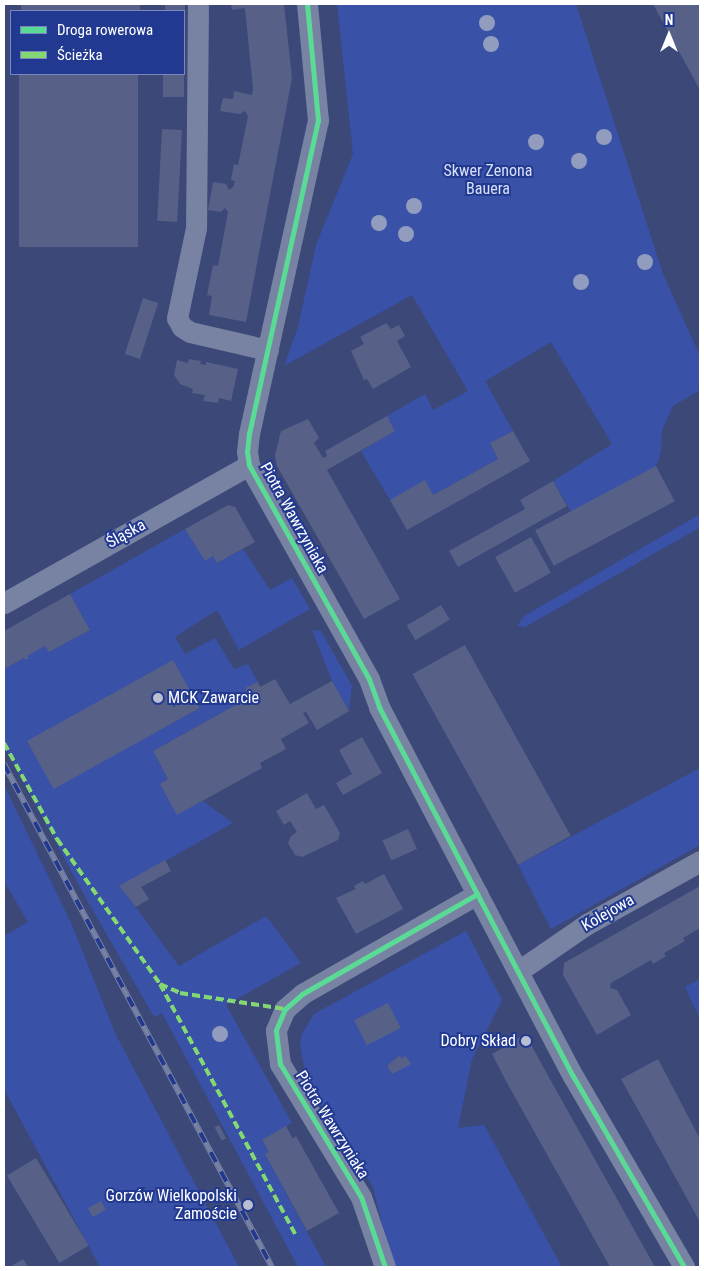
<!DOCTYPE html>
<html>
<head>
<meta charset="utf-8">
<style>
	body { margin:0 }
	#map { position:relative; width:704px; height:1271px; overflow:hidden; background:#3b4878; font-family:"Roboto Condensed",sans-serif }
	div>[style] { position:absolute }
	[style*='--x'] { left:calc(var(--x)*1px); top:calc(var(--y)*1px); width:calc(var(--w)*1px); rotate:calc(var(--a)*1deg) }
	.green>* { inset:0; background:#3952a8 }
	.building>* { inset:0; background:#576188; transform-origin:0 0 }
	.minor>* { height:21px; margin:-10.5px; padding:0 10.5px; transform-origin:10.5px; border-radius:10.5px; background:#7882a3 }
	.rail>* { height:5.5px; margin-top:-2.75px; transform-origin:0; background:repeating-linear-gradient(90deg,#223991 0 11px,#7781a3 0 22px); box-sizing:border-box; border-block:1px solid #7781a3 }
	.quiet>* { height:4px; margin-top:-2px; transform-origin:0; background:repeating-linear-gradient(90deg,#83d873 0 8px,transparent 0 12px) }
	.cycleway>* { height:5px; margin:-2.5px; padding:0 2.5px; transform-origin:2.5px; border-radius:2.5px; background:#5adb95 }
	.trees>* { width:16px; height:16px; margin:-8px; border-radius:50%; background:#929cbf }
	.dots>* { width:14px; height:14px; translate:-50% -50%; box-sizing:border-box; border:2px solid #223991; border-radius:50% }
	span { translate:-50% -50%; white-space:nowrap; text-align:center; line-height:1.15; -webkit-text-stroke:4px #223991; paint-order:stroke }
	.park-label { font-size:16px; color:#d9e0f9 }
	.street-label { font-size:16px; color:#fff }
	.poi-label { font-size:16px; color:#fff }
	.left { translate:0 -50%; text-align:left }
	.right { translate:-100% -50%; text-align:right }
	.frame { position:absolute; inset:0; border:5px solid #fff; pointer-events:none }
	.legend { position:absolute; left:10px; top:10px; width:175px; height:65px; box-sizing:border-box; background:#223991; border:1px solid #7a88bd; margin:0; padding:6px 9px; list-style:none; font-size:15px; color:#fff }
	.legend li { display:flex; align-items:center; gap:10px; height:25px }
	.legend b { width:25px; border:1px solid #7a88bd }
	.north { position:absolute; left:644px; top:10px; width:50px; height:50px; -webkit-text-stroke:4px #223991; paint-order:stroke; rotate:0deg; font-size:14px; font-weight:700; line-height:20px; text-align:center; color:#fff }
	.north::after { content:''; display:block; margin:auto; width:18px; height:22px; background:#fff; clip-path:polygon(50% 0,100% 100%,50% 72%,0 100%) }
</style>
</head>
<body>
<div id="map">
	<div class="green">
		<i style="clip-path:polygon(337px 4px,576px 4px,663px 274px,700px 356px,700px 390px,673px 406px,662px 430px,661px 452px,656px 466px,572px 513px,553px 481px,612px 444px,551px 342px,485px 381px,513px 431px,490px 443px,498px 459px,433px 495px,390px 500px,361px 451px,395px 431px,387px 416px,425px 394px,433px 410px,468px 391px,412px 295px,284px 366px,298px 327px,316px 245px,353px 154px)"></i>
		<i style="clip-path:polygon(697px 516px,700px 516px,699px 528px,525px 627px,517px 626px,524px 616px)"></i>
		<i style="clip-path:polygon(evenodd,185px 529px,205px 561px,213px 556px,217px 563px,243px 549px,270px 590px,292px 578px,310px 609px,239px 650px,217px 610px,175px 637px,185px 654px,215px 638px,234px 669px,248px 664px,258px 682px,246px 688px,250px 697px,153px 751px,168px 779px,160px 784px,177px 814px,203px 801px,233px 823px,120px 886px,179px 966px,266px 916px,301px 963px,226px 1005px,292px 1123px,262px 1140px,269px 1152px,265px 1154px,326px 1267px,298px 1267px,162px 1013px,154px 1017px,83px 893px,4px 746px,4px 669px,24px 658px,26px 660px,27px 656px,45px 646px,49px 652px,90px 630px,70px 594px,185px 529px,173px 661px,200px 708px,54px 787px,27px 742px,173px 661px)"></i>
		<i style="clip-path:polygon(312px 630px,321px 631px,352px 686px,349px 711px,332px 681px)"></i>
		<i style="clip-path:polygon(700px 768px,700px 845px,551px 929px,518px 865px)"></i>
		<i style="clip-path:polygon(4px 785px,72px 925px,116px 1035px,239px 1267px,100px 1267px,4px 1089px,4px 936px,28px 922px,4px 881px)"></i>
		<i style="clip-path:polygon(466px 931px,502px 1000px,472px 1059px,458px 1128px,484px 1125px,562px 1267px,393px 1267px,373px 1187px,317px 1099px,305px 1071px,300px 1045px,302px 1034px,314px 1014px)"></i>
		<i style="clip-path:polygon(700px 979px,700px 1019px,685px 987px)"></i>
	</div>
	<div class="building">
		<i style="left:21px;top:4px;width:119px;height:7px"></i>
		<i style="left:165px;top:4px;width:20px;height:7px"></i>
		<i style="clip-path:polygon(231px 4px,284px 4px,292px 78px,246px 322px,209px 315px,212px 296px,207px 295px,213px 265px,218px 266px,228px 212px,225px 208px,221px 212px,208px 210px,213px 182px,226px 184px,229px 190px,233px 187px,235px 181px,231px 180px,234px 164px,238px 165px,248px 116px,245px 111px,240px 114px,220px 111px,223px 98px,233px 99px,234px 91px,252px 95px,253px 89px,245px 8px,232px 10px)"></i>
		<i style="clip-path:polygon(653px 4px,700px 4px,700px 90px,670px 35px)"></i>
		<i style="left:19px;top:74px;width:119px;height:173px"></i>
		<i style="left:163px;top:74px;width:21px;height:23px"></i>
		<i style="left:162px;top:129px;width:20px;height:92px;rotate:3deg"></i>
		<i style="left:143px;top:298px;width:16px;height:59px;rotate:18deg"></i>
		<i style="clip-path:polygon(386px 323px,391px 329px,399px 325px,405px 336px,397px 341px,411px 367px,373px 389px,367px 379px,364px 380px,351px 351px,364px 344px,360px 337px)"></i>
		<i style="clip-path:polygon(189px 359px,201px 361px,200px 364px,206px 365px,206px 362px,238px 369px,231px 401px,219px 398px,218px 403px,203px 401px,205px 395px,192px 393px,193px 389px,180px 384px,174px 375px,177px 360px,188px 363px)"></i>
		<i style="clip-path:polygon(387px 416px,395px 431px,327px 470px,400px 599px,364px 619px,277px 466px,275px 455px,281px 431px,308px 419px,319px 438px,314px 443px,323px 458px,327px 456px,325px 451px)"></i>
		<i style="clip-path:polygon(513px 431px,530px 461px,407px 530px,390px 500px,425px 480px,433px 495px,498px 459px,490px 443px)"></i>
		<i style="left:656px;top:466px;width:40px;height:137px;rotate:62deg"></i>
		<i style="clip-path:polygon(553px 481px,567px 506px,458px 567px,449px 551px,525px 509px,520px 500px)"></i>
		<i style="clip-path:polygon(228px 505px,235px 507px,255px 542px,217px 563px,213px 556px,205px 561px,185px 529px)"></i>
		<i style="left:531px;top:537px;width:41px;height:41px;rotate:61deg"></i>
		<i style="clip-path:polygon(70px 594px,90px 630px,49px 652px,45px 646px,27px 656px,29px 658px,26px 660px,24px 658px,4px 669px,4px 631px)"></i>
		<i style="left:441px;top:605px;width:17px;height:40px;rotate:59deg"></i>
		<i style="left:465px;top:645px;width:218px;height:60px;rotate:61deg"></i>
		<i style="left:173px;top:660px;width:55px;height:167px;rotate:61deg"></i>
		<i style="clip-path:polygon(275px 679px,290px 704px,332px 681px,349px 711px,317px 730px,306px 712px,303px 713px,309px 723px,281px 739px,286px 749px,260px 763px,262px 768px,177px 815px,160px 784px,168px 779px,153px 751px,250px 697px,245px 688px,258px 682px,260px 687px)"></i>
		<i style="clip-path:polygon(362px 737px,382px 773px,343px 795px,336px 783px,352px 774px,339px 750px)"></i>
		<i style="clip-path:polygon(307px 793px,316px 809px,324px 805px,340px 833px,338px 840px,302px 857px,295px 855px,288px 843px,291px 836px,297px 832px,290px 821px,284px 825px,276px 811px)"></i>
		<i style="left:408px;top:829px;width:22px;height:28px;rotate:66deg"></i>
		<i style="clip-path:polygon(165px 860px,171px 871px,141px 887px,149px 899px,136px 907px,119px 886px)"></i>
		<i style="clip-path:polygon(384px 874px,403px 909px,356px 934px,336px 898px,356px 889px,354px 886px,363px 881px,365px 884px)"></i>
		<i style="clip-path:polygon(700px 886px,700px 928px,683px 938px,685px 941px,664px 953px,666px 956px,653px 964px,651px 960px,611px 983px,610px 988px,617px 990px,631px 1015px,597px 1035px,563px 975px,564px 963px)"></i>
		<i style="left:388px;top:1003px;width:28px;height:38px;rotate:63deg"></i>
		<i style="clip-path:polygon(526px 1035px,541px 1063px,655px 1267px,610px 1267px,507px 1083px,492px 1054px,503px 1048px,501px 1044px)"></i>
		<i style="clip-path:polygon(400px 1055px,401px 1058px,406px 1056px,411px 1064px,392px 1074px,387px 1066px)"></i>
		<i style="clip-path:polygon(658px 1059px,700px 1139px,700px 1222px,621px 1079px)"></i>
		<i style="left:219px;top:1125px;width:15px;height:5px;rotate:62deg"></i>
		<i style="clip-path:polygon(286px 1126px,293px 1139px,296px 1136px,339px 1213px,307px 1231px,265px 1154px,269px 1152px,262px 1140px)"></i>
		<i style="left:36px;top:1158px;width:102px;height:34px;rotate:59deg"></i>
		<i style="left:101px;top:1201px;width:10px;height:15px;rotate:61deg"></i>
		<i style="clip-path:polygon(23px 1259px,28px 1267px,10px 1267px)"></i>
	</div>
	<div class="minor">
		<i style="--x:198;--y:4;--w:224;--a:90.5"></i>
		<i style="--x:196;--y:228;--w:92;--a:101.9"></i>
		<i style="--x:177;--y:318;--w:10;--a:61"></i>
		<i style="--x:182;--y:327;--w:9;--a:32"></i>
		<i style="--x:190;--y:332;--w:80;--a:13"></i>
		<i style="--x:307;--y:4;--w:117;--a:84.6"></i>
		<i style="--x:318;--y:120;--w:321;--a:102.4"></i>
		<i style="--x:249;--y:433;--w:18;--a:96"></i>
		<i style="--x:247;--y:451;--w:14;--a:82"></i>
		<i style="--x:249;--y:465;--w:245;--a:60.7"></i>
		<i style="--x:369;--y:679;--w:30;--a:70"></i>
		<i style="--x:379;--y:707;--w:417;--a:62.3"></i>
		<i style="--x:573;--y:1076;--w:221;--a:59.8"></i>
		<i style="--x:4;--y:603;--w:281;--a:-29.4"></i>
		<i style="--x:520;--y:970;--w:81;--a:-34.5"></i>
		<i style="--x:587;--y:924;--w:129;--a:-29.1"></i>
		<i style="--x:385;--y:1267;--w:74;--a:-108.9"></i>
		<i style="--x:361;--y:1197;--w:156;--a:-121.3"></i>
		<i style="--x:280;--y:1064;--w:34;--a:-97"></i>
		<i style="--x:276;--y:1030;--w:23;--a:-67"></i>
		<i style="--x:285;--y:1009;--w:23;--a:-41"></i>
		<i style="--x:302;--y:994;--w:202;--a:-29.7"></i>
	</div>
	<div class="rail">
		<i style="--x:4;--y:764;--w:570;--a:61.95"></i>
	</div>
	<div class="quiet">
		<i style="--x:4;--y:743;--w:110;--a:61.1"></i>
		<i style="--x:57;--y:839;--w:178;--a:54.6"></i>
		<i style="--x:160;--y:984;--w:286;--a:61.6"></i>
		<i style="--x:160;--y:984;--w:22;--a:24"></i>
		<i style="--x:180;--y:993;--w:106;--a:8.7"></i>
	</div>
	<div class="cycleway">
		<i style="--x:307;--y:4;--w:117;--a:84.6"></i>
		<i style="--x:318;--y:120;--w:321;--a:102.4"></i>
		<i style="--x:249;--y:433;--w:18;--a:96"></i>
		<i style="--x:247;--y:451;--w:14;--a:82"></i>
		<i style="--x:249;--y:465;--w:245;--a:60.7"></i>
		<i style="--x:369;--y:679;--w:30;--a:70"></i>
		<i style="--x:379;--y:707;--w:417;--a:62.3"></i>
		<i style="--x:573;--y:1076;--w:221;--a:59.8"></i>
		<i style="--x:385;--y:1267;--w:74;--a:-108.9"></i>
		<i style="--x:361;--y:1197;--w:156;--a:-121.3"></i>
		<i style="--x:280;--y:1064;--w:34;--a:-97"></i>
		<i style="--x:276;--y:1030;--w:23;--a:-67"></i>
		<i style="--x:285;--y:1009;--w:23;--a:-41"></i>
		<i style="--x:302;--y:994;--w:202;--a:-29.7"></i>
	</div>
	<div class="trees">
		<i style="left:487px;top:23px"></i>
		<i style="left:491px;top:44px"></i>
		<i style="left:604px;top:137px"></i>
		<i style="left:536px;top:142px"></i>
		<i style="left:579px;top:161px"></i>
		<i style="left:414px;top:206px"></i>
		<i style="left:379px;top:223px"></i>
		<i style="left:406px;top:234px"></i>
		<i style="left:645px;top:262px"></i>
		<i style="left:581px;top:282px"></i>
		<i style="left:220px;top:1034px"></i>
	</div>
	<div class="dots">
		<i style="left:158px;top:698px;background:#babfd0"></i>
		<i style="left:526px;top:1041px;background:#babfd0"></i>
		<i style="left:248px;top:1205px;background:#babfd0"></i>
	</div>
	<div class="park-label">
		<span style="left:488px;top:180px">Skwer Zenona<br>Bauera</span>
	</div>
	<div class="street-label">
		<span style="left:294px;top:518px;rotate:61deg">Piotra Wawrzyniaka</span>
		<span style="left:126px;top:534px;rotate:-29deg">Śląska</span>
		<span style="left:608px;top:913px;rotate:-30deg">Kolejowa</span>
		<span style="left:332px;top:1125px;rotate:58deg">Piotra Wawrzyniaka</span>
	</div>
	<div class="poi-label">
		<span class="left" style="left:168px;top:698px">MCK Zawarcie</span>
		<span class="right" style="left:516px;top:1041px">Dobry Skład</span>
		<span class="right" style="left:237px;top:1205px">Gorzów Wielkopolski<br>Zamoście</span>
	</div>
	<div class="frame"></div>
	<ul class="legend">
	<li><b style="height:6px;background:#5adb95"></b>Droga rowerowa</li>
	<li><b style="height:6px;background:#83d873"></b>Ścieżka</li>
	</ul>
	<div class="north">N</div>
</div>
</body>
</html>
